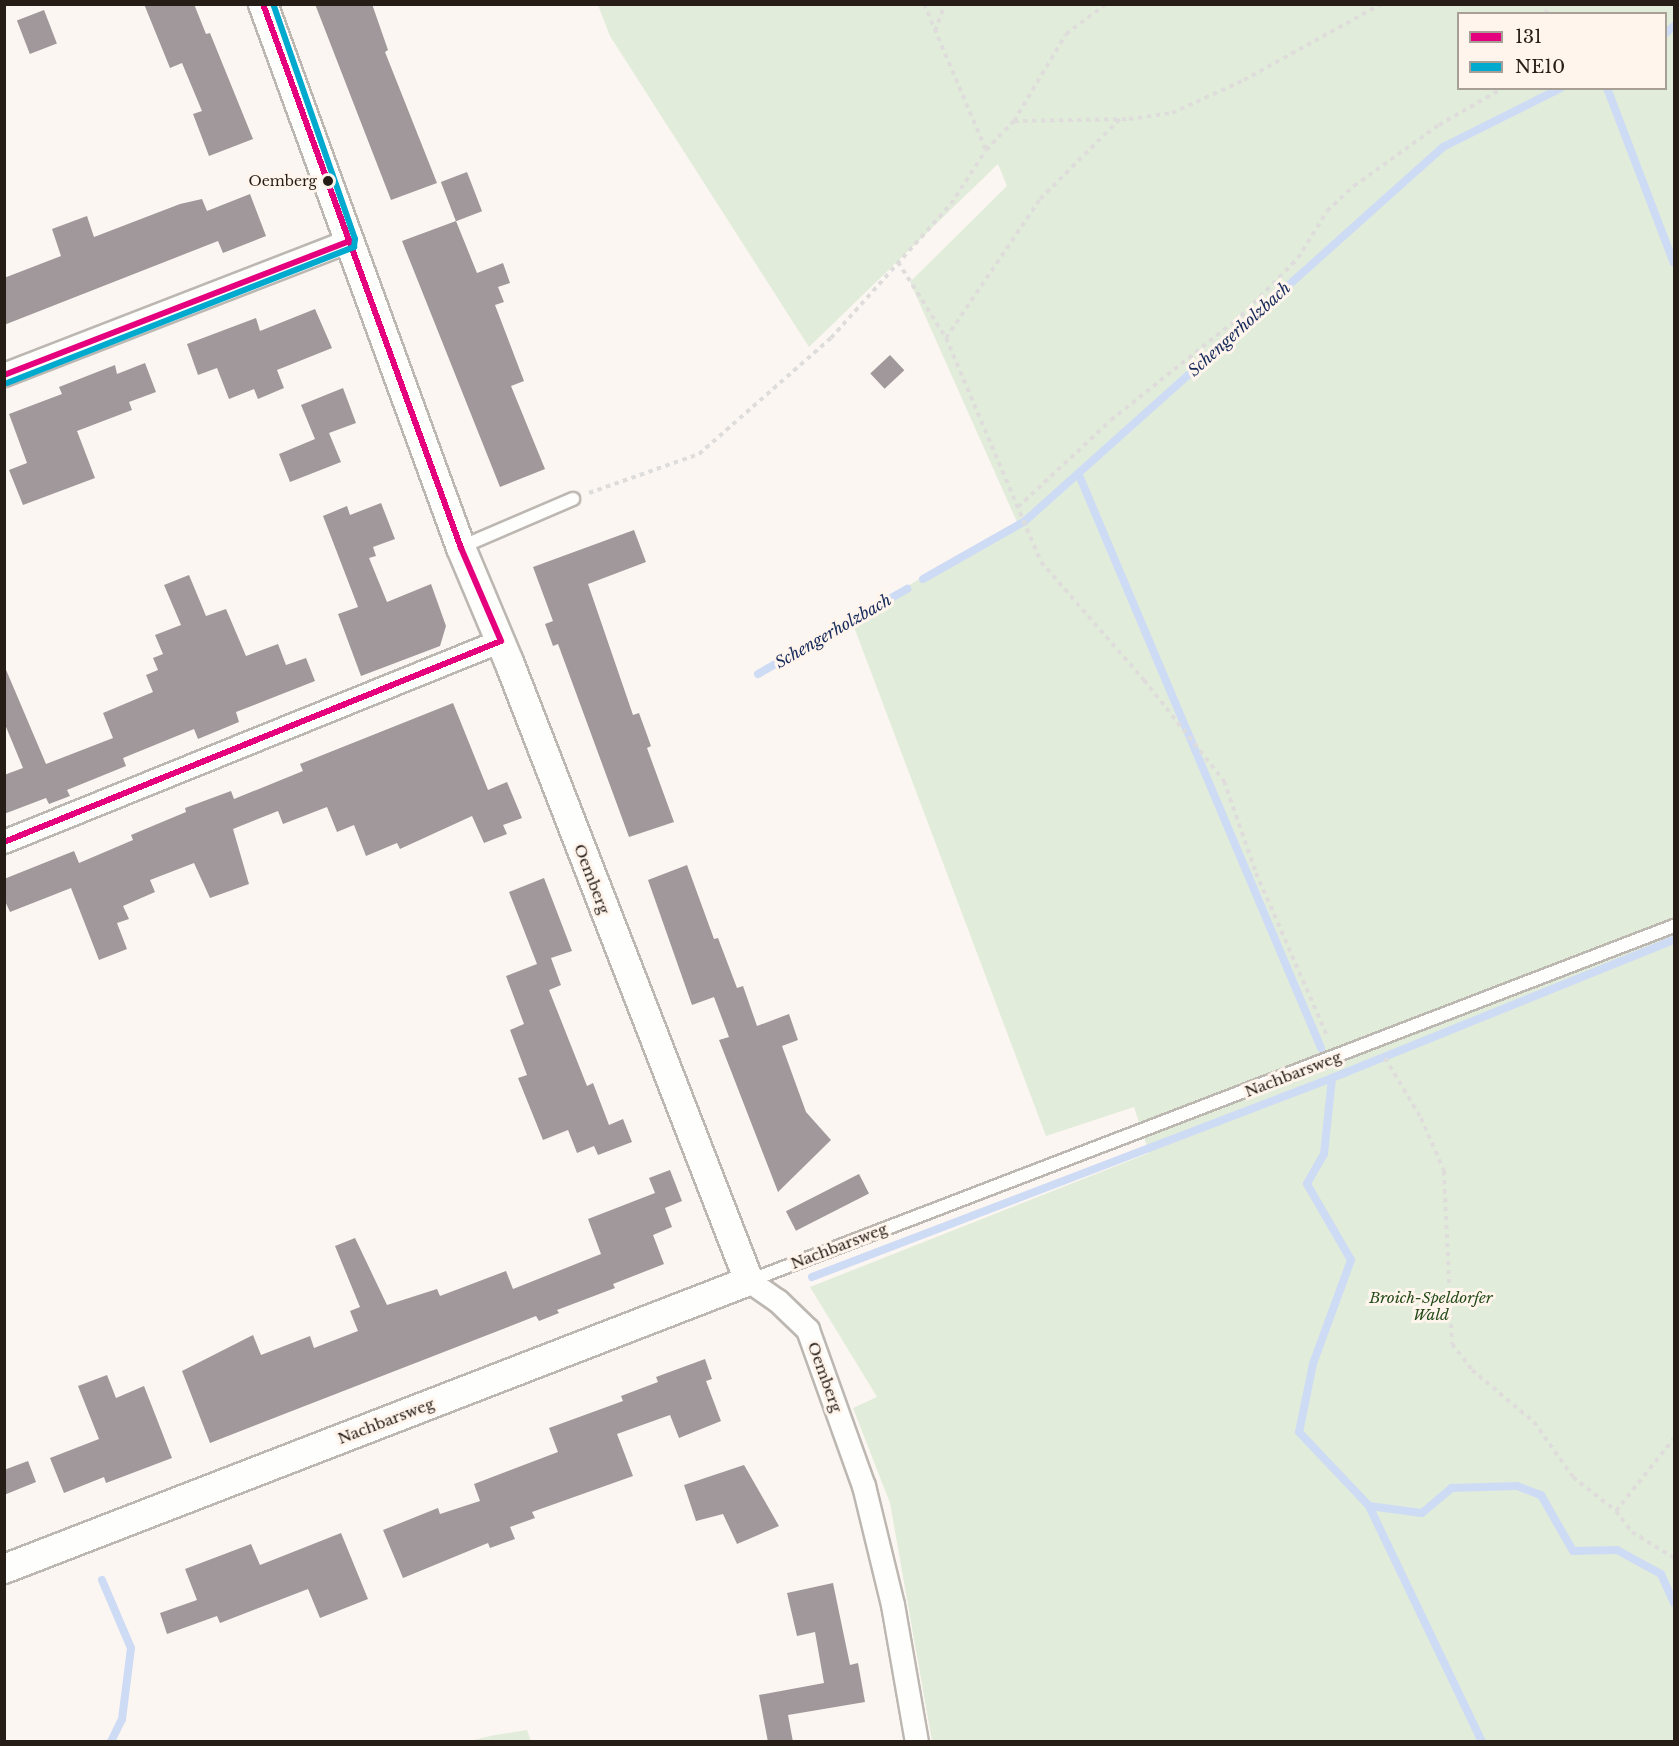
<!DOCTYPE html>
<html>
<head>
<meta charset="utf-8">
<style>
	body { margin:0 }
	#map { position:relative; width:1679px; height:1746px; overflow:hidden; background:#fbf6f1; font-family:"Libre Baskerville",serif }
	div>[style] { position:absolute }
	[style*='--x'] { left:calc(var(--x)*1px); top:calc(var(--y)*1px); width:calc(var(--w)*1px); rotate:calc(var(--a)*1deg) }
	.green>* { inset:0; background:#e2ecda }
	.stream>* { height:8px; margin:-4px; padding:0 4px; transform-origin:4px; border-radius:4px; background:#cedbf5 }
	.building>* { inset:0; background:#a0989b; transform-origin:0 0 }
	.path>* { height:4px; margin-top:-2px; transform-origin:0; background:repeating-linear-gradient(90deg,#dfdddc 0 4.5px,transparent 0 9px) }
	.roads { filter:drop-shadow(2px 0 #bdb7b1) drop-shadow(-2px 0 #bdb7b1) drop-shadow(0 2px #bdb7b1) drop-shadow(0 -2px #bdb7b1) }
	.service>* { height:12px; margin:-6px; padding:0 6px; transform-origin:6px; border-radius:6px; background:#fefefd }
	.minor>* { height:22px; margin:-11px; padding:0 11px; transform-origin:11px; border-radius:11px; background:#fefefd }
	.tertiary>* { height:28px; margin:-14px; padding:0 14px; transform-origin:14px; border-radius:14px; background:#fefefd }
	.bus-1>* { height:6px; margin:-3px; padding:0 3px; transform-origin:3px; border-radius:3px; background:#e5007d }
	.bus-2>* { height:6px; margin:-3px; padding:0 3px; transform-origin:3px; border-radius:3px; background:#00a9ce }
	.dots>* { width:16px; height:16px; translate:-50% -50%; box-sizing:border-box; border:3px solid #fff5ed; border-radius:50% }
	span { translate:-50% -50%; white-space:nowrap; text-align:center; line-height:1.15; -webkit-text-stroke:6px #fff5ed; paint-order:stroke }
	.bus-label { font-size:14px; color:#261d16 }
	.right { translate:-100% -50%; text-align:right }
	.street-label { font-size:15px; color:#261d16 }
	.park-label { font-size:15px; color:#254b19; font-style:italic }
	.water-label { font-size:16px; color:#172b5b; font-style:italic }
	.frame { position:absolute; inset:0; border:6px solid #261d16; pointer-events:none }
	.legend { position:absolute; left:1457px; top:12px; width:210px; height:78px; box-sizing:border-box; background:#fff5ed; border:2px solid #a89f97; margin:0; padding:8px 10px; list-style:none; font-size:18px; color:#261d16 }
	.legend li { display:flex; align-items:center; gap:12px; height:30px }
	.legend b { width:30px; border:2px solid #a89f97 }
</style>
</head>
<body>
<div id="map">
	<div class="green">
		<i style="clip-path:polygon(evenodd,598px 5px,1674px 5px,1674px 1741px,932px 1741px,890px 1503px,853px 1408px,877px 1397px,810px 1287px,1149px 1153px,1134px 1107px,1046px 1136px,851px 619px,1017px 522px,910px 282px,1007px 186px,998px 164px,809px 347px,610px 36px,598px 5px,1458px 14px,1666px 14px,1666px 88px,1458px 88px,1458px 14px)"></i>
		<i style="clip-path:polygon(527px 1730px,531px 1741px,469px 1741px,495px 1735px)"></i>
	</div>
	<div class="stream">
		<i style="--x:1666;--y:33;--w:11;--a:-41"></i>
		<i style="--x:1607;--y:88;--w:187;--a:69.1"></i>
		<i style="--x:1079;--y:475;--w:622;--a:67.1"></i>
		<i style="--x:923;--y:579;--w:117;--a:-29.6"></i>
		<i style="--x:1025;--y:521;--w:561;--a:-41.82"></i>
		<i style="--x:1443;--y:147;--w:132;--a:-26.6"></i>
		<i style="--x:758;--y:674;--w:172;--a:-29.7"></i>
		<i style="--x:1332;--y:1078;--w:76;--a:96"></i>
		<i style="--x:1324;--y:1154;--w:34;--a:120"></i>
		<i style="--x:1307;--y:1184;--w:88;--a:59.9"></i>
		<i style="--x:1351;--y:1260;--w:111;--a:110.1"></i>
		<i style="--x:1313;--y:1364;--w:69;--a:101.6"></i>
		<i style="--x:1299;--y:1432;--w:102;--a:46.6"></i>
		<i style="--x:1369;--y:1506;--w:262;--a:64.4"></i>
		<i style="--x:812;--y:1277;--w:557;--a:-20.94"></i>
		<i style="--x:1332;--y:1078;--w:369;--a:-22"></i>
		<i style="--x:1369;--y:1506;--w:53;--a:7.5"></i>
		<i style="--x:1422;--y:1513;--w:39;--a:-40"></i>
		<i style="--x:1452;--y:1488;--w:65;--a:-1.8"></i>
		<i style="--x:1517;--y:1486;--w:26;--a:21"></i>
		<i style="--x:1541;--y:1495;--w:64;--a:60.3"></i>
		<i style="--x:1573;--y:1551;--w:44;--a:-1.3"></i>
		<i style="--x:1617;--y:1550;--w:50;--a:28.6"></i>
		<i style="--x:1661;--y:1574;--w:32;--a:66"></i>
		<i style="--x:102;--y:1580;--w:74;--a:66.9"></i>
		<i style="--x:131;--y:1648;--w:72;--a:97.2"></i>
		<i style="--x:122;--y:1719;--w:25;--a:116"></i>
	</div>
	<div class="building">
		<i style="clip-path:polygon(144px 4px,194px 4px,206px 34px,210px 33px,253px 139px,209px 156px,193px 114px,202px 111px,182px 63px,170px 68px)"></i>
		<i style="clip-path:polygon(315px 4px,372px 4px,388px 50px,385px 52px,437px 183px,391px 200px)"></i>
		<i style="left:44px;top:10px;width:36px;height:29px;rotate:69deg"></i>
		<i style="left:467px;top:172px;width:42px;height:28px;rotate:69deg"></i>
		<i style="clip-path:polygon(250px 194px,266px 236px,223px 253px,218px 241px,4px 325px,4px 278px,61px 256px,52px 229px,87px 216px,94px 237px,180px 204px,202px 199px,207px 211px)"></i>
		<i style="clip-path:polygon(456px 221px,477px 273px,503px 263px,510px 283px,498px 287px,504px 302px,495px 305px,524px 381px,511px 386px,545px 469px,500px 487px,402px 241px)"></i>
		<i style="clip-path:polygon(315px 309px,332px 348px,277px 370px,284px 388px,258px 399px,254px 389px,229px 399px,217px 368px,198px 375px,187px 344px,256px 318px,260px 331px)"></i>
		<i style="left:890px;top:355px;width:21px;height:27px;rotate:47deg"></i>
		<i style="clip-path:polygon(145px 363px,156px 392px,129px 402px,132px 410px,77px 431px,95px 478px,23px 505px,9px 470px,27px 463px,9px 414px,62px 394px,59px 387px,115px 365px,117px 374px)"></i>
		<i style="clip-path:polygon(343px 388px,356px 423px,329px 433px,341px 462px,290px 482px,279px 454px,315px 439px,301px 405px)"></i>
		<i style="clip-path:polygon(381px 503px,395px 539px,373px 547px,376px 556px,369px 558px,387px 602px,431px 584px,446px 626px,440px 646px,361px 676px,338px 614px,358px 607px,323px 516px,347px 506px,350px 515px)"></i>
		<i style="clip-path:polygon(634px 530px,646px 562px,588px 584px,633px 715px,639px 713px,651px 746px,647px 748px,674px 822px,629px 837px,558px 644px,553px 646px,545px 624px,553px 621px,533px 567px)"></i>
		<i style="clip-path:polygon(189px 575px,206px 616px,226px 609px,246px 656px,278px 644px,286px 665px,306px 658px,315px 681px,236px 712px,239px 722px,198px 739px,194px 729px,123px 758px,126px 766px,67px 790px,70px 796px,49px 804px,46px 798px,4px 814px,4px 775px,23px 768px,4px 722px,4px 665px,46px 764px,113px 738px,103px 713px,153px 692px,146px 675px,158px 670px,153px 658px,163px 654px,155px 635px,181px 625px,164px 585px)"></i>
		<i style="clip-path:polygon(453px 703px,488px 790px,507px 782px,522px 818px,503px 825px,507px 834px,484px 843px,472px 816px,400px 849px,397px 843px,366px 856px,354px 825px,337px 832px,327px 807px,283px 824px,278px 811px,233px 829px,249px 884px,210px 898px,194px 863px,150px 880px,155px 892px,123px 906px,129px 919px,117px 923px,127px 949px,99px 960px,71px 888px,10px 912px,4px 899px,4px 879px,74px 851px,79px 863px,133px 840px,131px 835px,186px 812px,185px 808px,231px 791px,234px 799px,303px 771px,300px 764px)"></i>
		<i style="clip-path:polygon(687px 865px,714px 939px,718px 938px,737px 988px,743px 986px,757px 1026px,789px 1014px,798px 1040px,782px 1046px,806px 1112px,831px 1140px,778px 1192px,719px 1040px,729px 1037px,714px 997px,692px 1005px,648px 880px)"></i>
		<i style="clip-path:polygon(544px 878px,572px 951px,551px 958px,561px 985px,549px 990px,587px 1086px,593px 1083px,609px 1125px,623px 1119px,632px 1142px,598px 1155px,594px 1146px,577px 1153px,568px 1130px,543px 1140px,518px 1078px,527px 1075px,510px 1030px,524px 1024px,506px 976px,537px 964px,509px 892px)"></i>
		<i style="clip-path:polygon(670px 1170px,682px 1201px,665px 1208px,672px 1227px,653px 1235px,664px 1264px,613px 1284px,615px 1288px,557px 1310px,559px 1313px,539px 1321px,536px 1316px,210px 1443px,182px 1371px,253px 1335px,261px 1355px,310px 1336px,314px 1348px,358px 1331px,350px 1311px,360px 1307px,335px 1246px,355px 1238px,387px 1305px,437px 1289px,440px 1296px,506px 1271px,513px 1289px,601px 1254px,588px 1219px,655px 1193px,649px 1178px)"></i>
		<i style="left:859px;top:1174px;width:22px;height:82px;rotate:63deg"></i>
		<i style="clip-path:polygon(705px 1359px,712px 1379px,706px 1381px,721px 1421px,679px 1438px,670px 1415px,617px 1434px,633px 1476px,532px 1512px,535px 1518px,510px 1527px,515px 1539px,490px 1548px,488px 1543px,403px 1578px,383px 1530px,438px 1508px,440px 1514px,480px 1501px,474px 1484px,558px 1452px,549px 1428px,623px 1401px,621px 1396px,658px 1382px,656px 1377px)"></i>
		<i style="clip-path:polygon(107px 1375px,116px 1398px,144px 1386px,172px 1458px,106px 1483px,104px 1477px,64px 1493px,50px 1458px,99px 1439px,78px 1386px)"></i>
		<i style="clip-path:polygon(28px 1461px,36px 1482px,4px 1495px,4px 1470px)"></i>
		<i style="clip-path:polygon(744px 1465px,779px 1526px,737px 1544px,723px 1514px,696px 1521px,684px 1485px)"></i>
		<i style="clip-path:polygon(341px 1533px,368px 1599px,320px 1618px,308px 1589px,220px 1623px,217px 1616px,167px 1634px,160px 1613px,197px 1600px,185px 1569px,251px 1544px,260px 1565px)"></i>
		<i style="clip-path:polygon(833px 1583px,850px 1665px,858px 1663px,865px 1702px,788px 1715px,793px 1742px,768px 1742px,759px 1695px,824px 1683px,815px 1632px,797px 1636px,787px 1593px)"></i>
	</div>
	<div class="path">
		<i style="--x:924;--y:4;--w:159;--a:67"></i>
		<i style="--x:1546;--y:14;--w:10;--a:-84"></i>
		<i style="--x:935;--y:31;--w:29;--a:-70"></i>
		<i style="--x:1014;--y:121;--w:115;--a:-1"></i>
		<i style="--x:1129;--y:119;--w:43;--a:-7.9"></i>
		<i style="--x:1172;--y:113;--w:79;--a:-24.6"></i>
		<i style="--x:1244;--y:80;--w:157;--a:-29"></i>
		<i style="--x:898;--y:262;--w:90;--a:57.7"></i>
		<i style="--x:946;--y:338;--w:243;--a:67"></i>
		<i style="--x:1041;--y:562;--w:157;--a:48.9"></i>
		<i style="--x:1144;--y:680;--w:129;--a:51.6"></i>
		<i style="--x:1224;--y:781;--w:97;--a:70.8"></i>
		<i style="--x:1256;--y:873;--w:180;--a:66.4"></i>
		<i style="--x:946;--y:338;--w:168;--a:-55.9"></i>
		<i style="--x:1040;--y:199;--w:113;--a:-45"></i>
		<i style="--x:589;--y:493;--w:117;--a:-19.5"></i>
		<i style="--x:699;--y:454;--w:176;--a:-41.3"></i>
		<i style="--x:831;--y:338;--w:180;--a:-48.2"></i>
		<i style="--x:951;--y:204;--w:64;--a:-57.1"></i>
		<i style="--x:986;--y:150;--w:40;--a:-46"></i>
		<i style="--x:1014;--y:121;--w:101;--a:-59.1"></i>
		<i style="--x:1066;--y:34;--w:50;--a:-36.9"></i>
		<i style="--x:1018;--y:507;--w:127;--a:-43.1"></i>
		<i style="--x:1111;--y:420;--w:166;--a:-38.7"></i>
		<i style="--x:1241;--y:316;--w:81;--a:-45.5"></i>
		<i style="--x:1298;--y:258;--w:55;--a:-58.3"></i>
		<i style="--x:1327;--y:211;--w:37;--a:-43"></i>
		<i style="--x:1354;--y:186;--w:105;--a:-35.7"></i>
		<i style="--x:1439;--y:125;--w:74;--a:-30"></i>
		<i style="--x:1385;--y:1058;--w:70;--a:59"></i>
		<i style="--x:1421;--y:1118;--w:58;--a:66.5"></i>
		<i style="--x:1444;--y:1171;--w:173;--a:87.4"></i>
		<i style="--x:1452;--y:1344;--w:33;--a:52"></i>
		<i style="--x:1472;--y:1370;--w:81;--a:40"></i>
		<i style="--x:1534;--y:1422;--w:67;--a:54.7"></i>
		<i style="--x:1573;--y:1477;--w:55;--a:38.3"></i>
		<i style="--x:1616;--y:1511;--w:26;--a:53"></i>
		<i style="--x:1632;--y:1532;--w:49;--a:31.8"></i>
		<i style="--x:1616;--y:1511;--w:93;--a:-51.5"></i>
	</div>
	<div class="roads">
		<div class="service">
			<i style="--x:461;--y:547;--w:122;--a:-23.2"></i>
			<i style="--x:749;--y:1281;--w:991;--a:-21"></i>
		</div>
		<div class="minor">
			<i style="--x:4;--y:375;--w:368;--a:-21.2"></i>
			<i style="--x:4;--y:842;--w:536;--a:-22.02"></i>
			<i style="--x:749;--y:1281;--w:35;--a:35"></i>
			<i style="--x:778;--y:1301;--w:42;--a:44"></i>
			<i style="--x:808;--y:1330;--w:166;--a:70.3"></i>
			<i style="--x:864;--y:1486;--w:122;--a:76.3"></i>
			<i style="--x:893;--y:1605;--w:139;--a:80.1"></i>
		</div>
		<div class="tertiary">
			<i style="--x:4;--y:1569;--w:799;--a:-21.14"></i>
			<i style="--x:749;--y:1281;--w:664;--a:-111.19"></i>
			<i style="--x:509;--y:662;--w:124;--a:-112.8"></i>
			<i style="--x:461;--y:548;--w:579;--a:-110"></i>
		</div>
	</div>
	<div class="bus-1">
		<i style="--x:263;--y:4;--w:579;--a:70"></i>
		<i style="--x:461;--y:548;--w:101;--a:66.7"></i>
		<i style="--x:4;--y:375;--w:368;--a:-21.2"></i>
		<i style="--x:4;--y:842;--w:536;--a:-22.02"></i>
	</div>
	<div class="bus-2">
		<i style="--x:7;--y:383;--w:373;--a:-21.4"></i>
		<i style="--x:354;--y:247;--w:8;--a:-83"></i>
		<i style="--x:355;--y:239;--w:249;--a:-109.2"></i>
	</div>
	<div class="dots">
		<i style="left:328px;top:181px;background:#261d16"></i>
	</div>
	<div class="bus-label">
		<span class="right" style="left:317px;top:181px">Oemberg</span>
	</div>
	<div class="street-label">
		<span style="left:592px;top:879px;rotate:69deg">Oemberg</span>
		<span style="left:1293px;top:1074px;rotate:-21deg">Nachbarsweg</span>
		<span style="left:839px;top:1246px;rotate:-21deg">Nachbarsweg</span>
		<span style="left:825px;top:1377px;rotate:70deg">Oemberg</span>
		<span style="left:386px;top:1421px;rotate:-21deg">Nachbarsweg</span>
	</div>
	<div class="park-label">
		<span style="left:1431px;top:1306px">Broich-Speldorfer<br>Wald</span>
	</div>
	<div class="water-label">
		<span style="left:1239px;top:329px;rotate:-42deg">Schengerholzbach</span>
		<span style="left:833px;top:631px;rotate:-30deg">Schengerholzbach</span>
	</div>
	<div class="frame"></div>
	<ul class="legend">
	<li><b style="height:8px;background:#e5007d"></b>131</li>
	<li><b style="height:8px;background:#00a9ce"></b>NE10</li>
	</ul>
</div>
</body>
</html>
